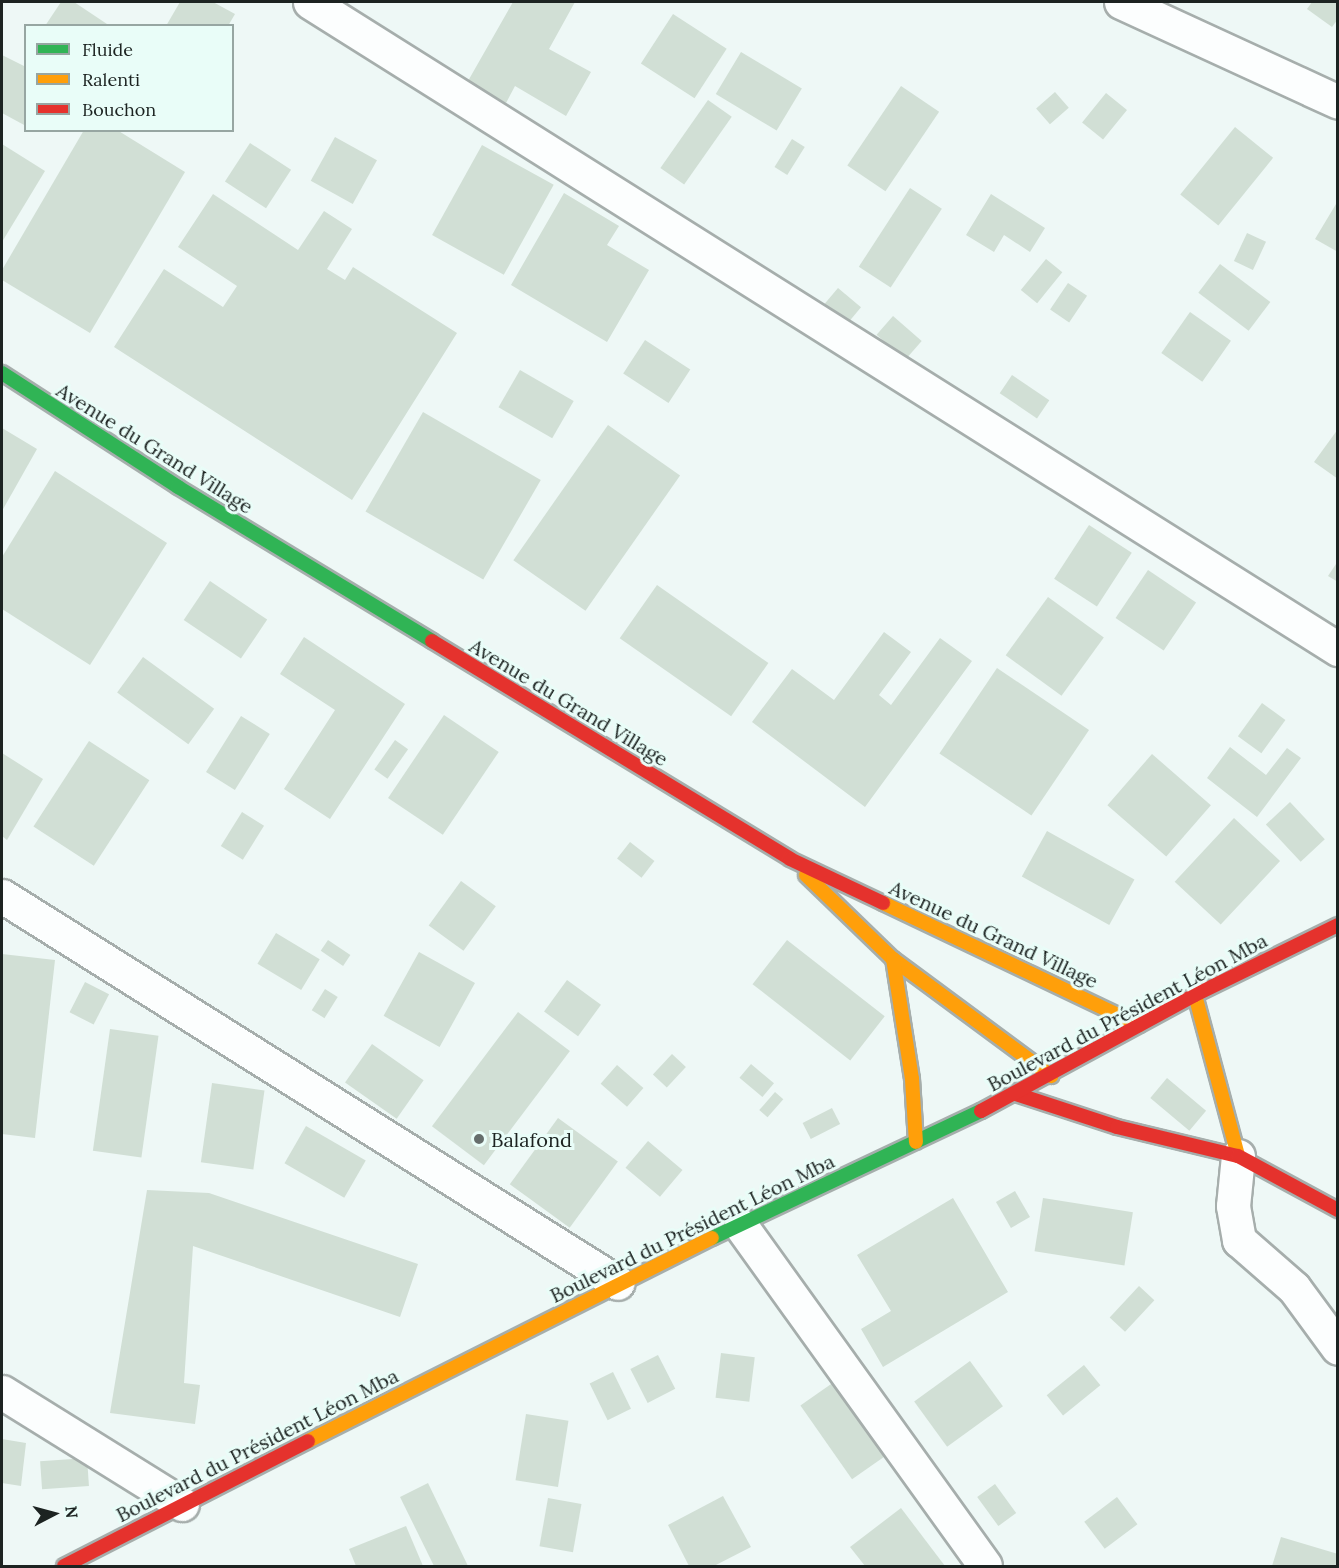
<!DOCTYPE html>
<html>
<head>
<meta charset="utf-8">
<style>
	body { margin:0 }
	#map { position:relative; width:1339px; height:1568px; overflow:hidden; background:#eef8f6; font-family:Lora,serif }
	div>[style] { position:absolute }
	[style*='--x'] { left:calc(var(--x)*1px); top:calc(var(--y)*1px); width:calc(var(--w)*1px); rotate:calc(var(--a)*1deg) }
	.building>* { inset:0; background:#d1dfd5; transform-origin:0 0 }
	.roads { filter:drop-shadow(2px 0 #a6aeac) drop-shadow(-2px 0 #a6aeac) drop-shadow(0 2px #a6aeac) drop-shadow(0 -2px #a6aeac) }
	.street>* { height:33px; margin:-16.5px; padding:0 16.5px; transform-origin:16.5px; border-radius:16.5px; background:#fcfefe }
	.fast>* { height:14px; margin:-7px; padding:0 7px; transform-origin:7px; border-radius:7px; background:#30b455 }
	.slow>* { height:14px; margin:-7px; padding:0 7px; transform-origin:7px; border-radius:7px; background:#ff9f0a }
	.jam>* { height:14px; margin:-7px; padding:0 7px; transform-origin:7px; border-radius:7px; background:#e5322d }
	.dots>* { width:16px; height:16px; translate:-50% -50%; box-sizing:border-box; border:3px solid #e9fdf8; border-radius:50% }
	span { translate:-50% -50%; white-space:nowrap; text-align:center; line-height:1.15; -webkit-text-stroke:6px #e9fdf8; paint-order:stroke }
	.street-label { font-size:20px; color:#1c2321 }
	.poi-label { font-size:20px; color:#1c2321 }
	.left { translate:0 -50%; text-align:left }
	.frame { position:absolute; inset:0; border:3px solid #1c2321; pointer-events:none }
	.legend { position:absolute; left:24px; top:24px; width:210px; height:108px; box-sizing:border-box; background:#e9fdf8; border:2px solid #97a6a2; margin:0; padding:8px 10px; list-style:none; font-size:18px; color:#1c2321 }
	.legend li { display:flex; align-items:center; gap:12px; height:30px }
	.legend b { width:30px; border:2px solid #97a6a2 }
	.north { position:absolute; left:24px; top:1484px; width:60px; height:60px; -webkit-text-stroke:4px #e9fdf8; paint-order:stroke; rotate:84deg; font-size:16px; font-weight:700; line-height:24px; text-align:center; color:#1c2321 }
	.north::after { content:''; display:block; margin:auto; width:21px; height:27px; background:#1c2321; clip-path:polygon(50% 0,100% 100%,50% 72%,0 100%) }
</style>
</head>
<body>
<div id="map">
	<div class="building">
		<i style="clip-path:polygon(61px 2px,74px 2px,110px 26px,45px 26px)"></i>
		<i style="clip-path:polygon(180px 2px,213px 2px,235px 14px,228px 26px,166px 26px)"></i>
		<i style="clip-path:polygon(513px 2px,575px 2px,549px 49px,591px 72px,566px 116px,515px 86px,506px 103px,468px 81px)"></i>
		<i style="clip-path:polygon(1312px 2px,1338px 2px,1338px 19px,1332px 27px,1307px 9px)"></i>
		<i style="left:673px;top:14px;width:64px;height:59px;rotate:33deg"></i>
		<i style="left:741px;top:52px;width:71px;height:49px;rotate:31deg"></i>
		<i style="clip-path:polygon(2px 55px,26px 67px,26px 126px,2px 113px)"></i>
		<i style="left:901px;top:86px;width:46px;height:96px;rotate:34deg"></i>
		<i style="left:1055px;top:92px;width:21px;height:25px;rotate:49deg"></i>
		<i style="left:1106px;top:93px;width:27px;height:38px;rotate:39deg"></i>
		<i style="left:708px;top:100px;width:29px;height:83px;rotate:35deg"></i>
		<i style="left:1235px;top:127px;width:49px;height:87px;rotate:39deg"></i>
		<i style="clip-path:polygon(84px 130px,117px 130px,185px 172px,90px 333px,2px 280px,2px 270px)"></i>
		<i style="left:335px;top:137px;width:48px;height:50px;rotate:29deg"></i>
		<i style="left:792px;top:139px;width:15px;height:33px;rotate:32deg"></i>
		<i style="left:250px;top:143px;width:49px;height:46px;rotate:33deg"></i>
		<i style="clip-path:polygon(2px 144px,45px 171px,2px 242px)"></i>
		<i style="left:482px;top:145px;width:82px;height:103px;rotate:29deg"></i>
		<i style="left:910px;top:188px;width:38px;height:94px;rotate:33deg"></i>
		<i style="clip-path:polygon(564px 193px,619px 226px,607px 245px,649px 270px,607px 342px,511px 285px)"></i>
		<i style="clip-path:polygon(213px 194px,298px 250px,324px 211px,352px 229px,327px 269px,345px 280px,353px 267px,457px 333px,352px 500px,114px 347px,164px 269px,223px 307px,237px 286px,178px 247px)"></i>
		<i style="clip-path:polygon(991px 194px,1045px 228px,1030px 252px,1004px 235px,994px 252px,966px 235px)"></i>
		<i style="clip-path:polygon(1336px 204px,1338px 205px,1338px 252px,1315px 239px)"></i>
		<i style="left:1247px;top:233px;width:21px;height:31px;rotate:25deg"></i>
		<i style="left:1046px;top:259px;width:21px;height:40px;rotate:39deg"></i>
		<i style="left:1220px;top:264px;width:63px;height:36px;rotate:37deg"></i>
		<i style="left:1068px;top:283px;width:23px;height:32px;rotate:34deg"></i>
		<i style="left:838px;top:288px;width:30px;height:23px;rotate:40deg"></i>
		<i style="left:1190px;top:312px;width:50px;height:50px;rotate:35deg"></i>
		<i style="left:893px;top:316px;width:38px;height:25px;rotate:41deg"></i>
		<i style="left:645px;top:340px;width:54px;height:40px;rotate:33deg"></i>
		<i style="left:520px;top:370px;width:62px;height:43px;rotate:30deg"></i>
		<i style="left:1012px;top:375px;width:45px;height:22px;rotate:34deg"></i>
		<i style="left:423px;top:412px;width:136px;height:115px;rotate:30deg"></i>
		<i style="left:608px;top:425px;width:88px;height:165px;rotate:35deg"></i>
		<i style="clip-path:polygon(2px 428px,37px 449px,2px 511px)"></i>
		<i style="clip-path:polygon(1338px 429px,1338px 479px,1314px 462px)"></i>
		<i style="clip-path:polygon(55px 471px,167px 543px,90px 665px,2px 609px,2px 557px)"></i>
		<i style="left:1089px;top:525px;width:51px;height:64px;rotate:33deg"></i>
		<i style="clip-path:polygon(1338px 561px,1338px 582px,1328px 576px)"></i>
		<i style="left:1148px;top:570px;width:58px;height:58px;rotate:34deg"></i>
		<i style="left:210px;top:581px;width:69px;height:47px;rotate:34deg"></i>
		<i style="left:657px;top:585px;width:136px;height:65px;rotate:35deg"></i>
		<i style="left:1048px;top:597px;width:69px;height:72px;rotate:36deg"></i>
		<i style="clip-path:polygon(884px 632px,911px 652px,879px 695px,891px 705px,940px 638px,972px 661px,865px 807px,752px 722px,792px 669px,834px 700px)"></i>
		<i style="clip-path:polygon(304px 637px,405px 704px,330px 819px,284px 789px,335px 710px,280px 674px)"></i>
		<i style="left:143px;top:657px;width:88px;height:44px;rotate:36deg"></i>
		<i style="left:997px;top:668px;width:111px;height:103px;rotate:34deg"></i>
		<i style="left:1262px;top:703px;width:29px;height:41px;rotate:36deg"></i>
		<i style="left:444px;top:715px;width:66px;height:100px;rotate:34deg"></i>
		<i style="left:241px;top:716px;width:34px;height:66px;rotate:32deg"></i>
		<i style="left:395px;top:740px;width:16px;height:36px;rotate:35deg"></i>
		<i style="left:89px;top:741px;width:72px;height:102px;rotate:33deg"></i>
		<i style="clip-path:polygon(1230px 747px,1266px 775px,1287px 748px,1301px 758px,1257px 817px,1207px 778px)"></i>
		<i style="clip-path:polygon(2px 753px,43px 779px,7px 840px,2px 836px)"></i>
		<i style="left:1152px;top:754px;width:78px;height:68px;rotate:41deg"></i>
		<i style="left:1290px;top:802px;width:51px;height:33px;rotate:47deg"></i>
		<i style="left:242px;top:812px;width:26px;height:40px;rotate:32deg"></i>
		<i style="left:1234px;top:818px;width:63px;height:87px;rotate:43deg"></i>
		<i style="left:1047px;top:831px;width:100px;height:52px;rotate:29deg"></i>
		<i style="left:630px;top:842px;width:31px;height:21px;rotate:38deg"></i>
		<i style="left:461px;top:881px;width:43px;height:55px;rotate:36deg"></i>
		<i style="left:276px;top:933px;width:51px;height:36px;rotate:31deg"></i>
		<i style="left:328px;top:940px;width:27px;height:13px;rotate:34deg"></i>
		<i style="left:787px;top:940px;width:124px;height:56px;rotate:38deg"></i>
		<i style="left:419px;top:952px;width:64px;height:73px;rotate:29deg"></i>
		<i style="clip-path:polygon(2px 954px,55px 960px,35px 1138px,2px 1134px)"></i>
		<i style="left:567px;top:980px;width:42px;height:39px;rotate:36deg"></i>
		<i style="left:85px;top:982px;width:27px;height:34px;rotate:27deg"></i>
		<i style="left:325px;top:989px;width:15px;height:25px;rotate:32deg"></i>
		<i style="left:518px;top:1012px;width:65px;height:143px;rotate:37deg"></i>
		<i style="left:110px;top:1029px;width:49px;height:123px;rotate:8deg"></i>
		<i style="left:372px;top:1044px;width:63px;height:47px;rotate:35deg"></i>
		<i style="left:672px;top:1054px;width:19px;height:28px;rotate:43deg"></i>
		<i style="left:751px;top:1064px;width:30px;height:18px;rotate:40deg"></i>
		<i style="left:617px;top:1065px;width:35px;height:25px;rotate:41deg"></i>
		<i style="left:1167px;top:1078px;width:51px;height:26px;rotate:40deg"></i>
		<i style="left:212px;top:1083px;width:53px;height:80px;rotate:8deg"></i>
		<i style="left:775px;top:1092px;width:11px;height:24px;rotate:41deg"></i>
		<i style="left:832px;top:1108px;width:18px;height:33px;rotate:63deg"></i>
		<i style="left:558px;top:1118px;width:74px;height:82px;rotate:36deg"></i>
		<i style="left:306px;top:1126px;width:69px;height:43px;rotate:30deg"></i>
		<i style="left:648px;top:1141px;width:45px;height:35px;rotate:40deg"></i>
		<i style="clip-path:polygon(147px 1190px,209px 1193px,418px 1264px,400px 1317px,193px 1246px,184px 1383px,200px 1385px,195px 1424px,110px 1413px)"></i>
		<i style="left:1015px;top:1191px;width:30px;height:22px;rotate:60deg"></i>
		<i style="clip-path:polygon(953px 1198px,1008px 1292px,883px 1367px,861px 1329px,891px 1311px,857px 1255px)"></i>
		<i style="left:1043px;top:1198px;width:91px;height:54px;rotate:9deg"></i>
		<i style="left:1139px;top:1286px;width:21px;height:43px;rotate:43deg"></i>
		<i style="left:721px;top:1353px;width:34px;height:45px;rotate:7deg"></i>
		<i style="left:658px;top:1355px;width:38px;height:31px;rotate:63deg"></i>
		<i style="left:970px;top:1361px;width:56px;height:69px;rotate:54deg"></i>
		<i style="left:1084px;top:1365px;width:26px;height:48px;rotate:51deg"></i>
		<i style="left:613px;top:1372px;width:41px;height:26px;rotate:64deg"></i>
		<i style="left:834px;top:1382px;width:90px;height:41px;rotate:55deg"></i>
		<i style="left:526px;top:1414px;width:43px;height:67px;rotate:9deg"></i>
		<i style="clip-path:polygon(2px 1439px,26px 1443px,21px 1486px,2px 1483px)"></i>
		<i style="left:87px;top:1458px;width:28px;height:47px;rotate:86deg"></i>
		<i style="clip-path:polygon(428px 1483px,468px 1566px,434px 1566px,400px 1497px)"></i>
		<i style="left:995px;top:1484px;width:36px;height:22px;rotate:54deg"></i>
		<i style="clip-path:polygon(723px 1496px,751px 1547px,714px 1566px,689px 1566px,668px 1525px)"></i>
		<i style="left:1117px;top:1497px;width:34px;height:41px;rotate:53deg"></i>
		<i style="left:548px;top:1498px;width:34px;height:49px;rotate:10deg"></i>
		<i style="clip-path:polygon(901px 1508px,945px 1566px,865px 1566px,850px 1547px)"></i>
		<i style="clip-path:polygon(406px 1526px,423px 1566px,356px 1566px,349px 1549px)"></i>
		<i style="clip-path:polygon(1281px 1537px,1338px 1554px,1338px 1566px,1272px 1566px)"></i>
	</div>
	<div class="roads">
		<div class="street">
			<i style="--x:310;--y:2;--w:1215;--a:32.19"></i>
			<i style="--x:1121;--y:2;--w:239;--a:24.7"></i>
			<i style="--x:2;--y:896;--w:727;--a:32.14"></i>
			<i style="--x:1238;--y:1156;--w:50;--a:95.7"></i>
			<i style="--x:1233;--y:1206;--w:35;--a:80"></i>
			<i style="--x:1239;--y:1240;--w:73;--a:41.1"></i>
			<i style="--x:1294;--y:1288;--w:74;--a:53.7"></i>
			<i style="--x:741;--y:1226;--w:418;--a:54.3"></i>
			<i style="--x:2;--y:1392;--w:212;--a:31.9"></i>
		</div>
		<div class="fast">
			<i style="--x:2;--y:373;--w:210;--a:32.9"></i>
			<i style="--x:178;--y:487;--w:297;--a:31.2"></i>
			<i style="--x:712;--y:1238;--w:297;--a:-25.3"></i>
		</div>
		<div class="slow">
			<i style="--x:806;--y:875;--w:121;--a:44"></i>
			<i style="--x:893;--y:959;--w:197;--a:36.5"></i>
			<i style="--x:883;--y:903;--w:284;--a:25.5"></i>
			<i style="--x:893;--y:959;--w:121;--a:81"></i>
			<i style="--x:912;--y:1079;--w:63;--a:86.4"></i>
			<i style="--x:1195;--y:995;--w:167;--a:75"></i>
			<i style="--x:308;--y:1441;--w:452;--a:-26.7"></i>
		</div>
		<div class="jam">
			<i style="--x:432;--y:641;--w:419;--a:31.3"></i>
			<i style="--x:790;--y:859;--w:103;--a:25.3"></i>
			<i style="--x:1016;--y:1094;--w:106;--a:18.1"></i>
			<i style="--x:1117;--y:1127;--w:124;--a:13.5"></i>
			<i style="--x:1238;--y:1156;--w:114;--a:28.4"></i>
			<i style="--x:981;--y:1111;--w:243;--a:-28.5"></i>
			<i style="--x:1195;--y:995;--w:159;--a:-26.1"></i>
			<i style="--x:64;--y:1566;--w:274;--a:-27.1"></i>
		</div>
	</div>
	<div class="dots">
		<i style="left:479px;top:1139px;background:#666e6c"></i>
	</div>
	<div class="street-label">
		<span style="left:155px;top:448px;rotate:32deg">Avenue du Grand Village</span>
		<span style="left:569px;top:702px;rotate:31deg">Avenue du Grand Village</span>
		<span style="left:994px;top:934px;rotate:25deg">Avenue du Grand Village</span>
		<span style="left:1127px;top:1012px;rotate:-28deg">Boulevard du Président Léon Mba</span>
		<span style="left:692px;top:1228px;rotate:-26deg">Boulevard du Président Léon Mba</span>
		<span style="left:257px;top:1445px;rotate:-27deg">Boulevard du Président Léon Mba</span>
	</div>
	<div class="poi-label">
		<span class="left" style="left:491px;top:1139px">Balafond</span>
	</div>
	<div class="frame"></div>
	<ul class="legend">
	<li><b style="height:8px;background:#30b455"></b>Fluide</li>
	<li><b style="height:8px;background:#ff9f0a"></b>Ralenti</li>
	<li><b style="height:8px;background:#e5322d"></b>Bouchon</li>
	</ul>
	<div class="north">N</div>
</div>
</body>
</html>
